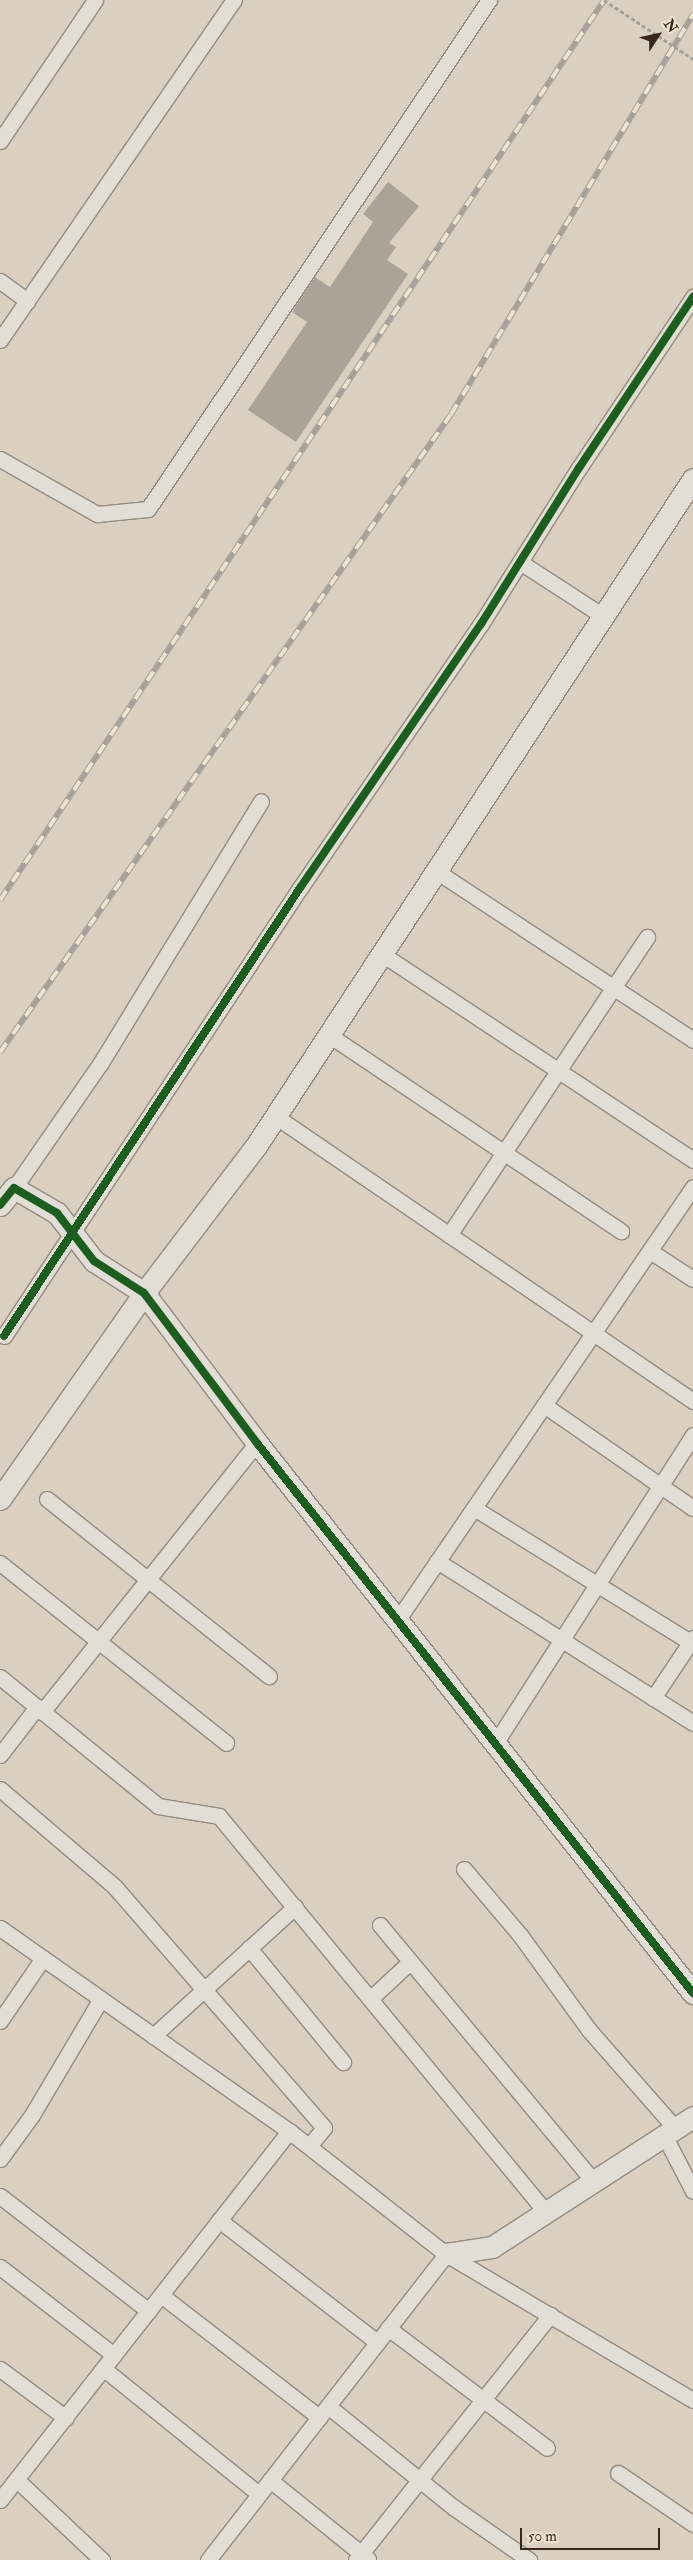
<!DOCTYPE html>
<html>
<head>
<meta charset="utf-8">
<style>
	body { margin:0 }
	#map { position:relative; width:693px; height:2560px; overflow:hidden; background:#dbd0bf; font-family:"IM FELL Double Pica",serif }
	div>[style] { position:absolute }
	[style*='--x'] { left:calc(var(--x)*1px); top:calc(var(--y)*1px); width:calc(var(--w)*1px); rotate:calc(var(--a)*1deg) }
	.building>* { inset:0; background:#aca398 }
	.roads { filter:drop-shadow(1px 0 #948b80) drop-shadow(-1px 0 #948b80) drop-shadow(0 1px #948b80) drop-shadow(0 -1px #948b80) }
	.street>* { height:15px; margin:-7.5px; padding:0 7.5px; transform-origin:7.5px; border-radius:7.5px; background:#e3ded5 }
	.secondary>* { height:21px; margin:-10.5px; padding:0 10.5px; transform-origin:10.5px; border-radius:10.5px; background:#e3ded5 }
	.rail>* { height:5.5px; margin-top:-2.75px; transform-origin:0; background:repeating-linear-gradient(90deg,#efe2ce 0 11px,#a5a098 0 22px); box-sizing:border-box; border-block:1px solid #a5a098 }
	.path-bridge>* { height:3px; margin-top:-1.5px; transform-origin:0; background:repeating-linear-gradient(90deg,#a5a098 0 4px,transparent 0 6.5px) }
	.cycleway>* { height:8px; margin:-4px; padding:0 4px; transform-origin:4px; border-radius:4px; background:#1b5e20 }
	span { translate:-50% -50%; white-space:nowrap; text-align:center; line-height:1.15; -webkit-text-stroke:4px #efe2ce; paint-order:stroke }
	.north { position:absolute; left:633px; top:10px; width:50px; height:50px; -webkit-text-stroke:4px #efe2ce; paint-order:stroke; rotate:55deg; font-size:14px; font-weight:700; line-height:20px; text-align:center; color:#3a261b }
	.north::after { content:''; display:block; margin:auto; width:18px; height:22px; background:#3a261b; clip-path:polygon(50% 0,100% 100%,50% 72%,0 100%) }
	.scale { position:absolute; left:520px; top:2528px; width:140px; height:22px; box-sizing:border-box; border:2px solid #3a261b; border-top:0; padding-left:6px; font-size:15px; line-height:18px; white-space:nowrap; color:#3a261b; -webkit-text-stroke:4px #efe2ce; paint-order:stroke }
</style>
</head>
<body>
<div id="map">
	<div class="building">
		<i style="clip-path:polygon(388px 182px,419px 206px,389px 243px,396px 247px,387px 260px,408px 274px,296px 442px,248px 410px,307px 322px,292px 312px,315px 277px,330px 287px,373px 222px,363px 214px)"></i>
	</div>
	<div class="roads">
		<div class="street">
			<i style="--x:0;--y:141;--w:170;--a:-56"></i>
			<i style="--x:0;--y:281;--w:34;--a:36"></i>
			<i style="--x:0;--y:340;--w:413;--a:-55.5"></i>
			<i style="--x:0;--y:459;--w:112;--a:29.6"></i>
			<i style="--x:97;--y:514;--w:51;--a:-5.6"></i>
			<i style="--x:148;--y:509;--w:613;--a:-56.18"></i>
			<i style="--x:520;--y:562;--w:99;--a:33"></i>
			<i style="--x:436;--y:871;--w:308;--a:33.3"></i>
			<i style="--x:382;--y:954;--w:373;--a:33.5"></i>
			<i style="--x:329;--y:1035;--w:352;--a:33.9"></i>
			<i style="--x:275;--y:1116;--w:506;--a:34.29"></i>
			<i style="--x:14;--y:1188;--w:151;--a:-55.3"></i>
			<i style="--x:100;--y:1064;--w:308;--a:-58.5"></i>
			<i style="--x:449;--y:1235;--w:358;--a:-56.4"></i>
			<i style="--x:650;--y:1251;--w:51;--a:33.1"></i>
			<i style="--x:4;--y:1336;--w:537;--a:-56.55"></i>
			<i style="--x:300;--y:888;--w:320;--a:-55.6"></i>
			<i style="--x:481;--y:624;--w:184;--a:-57.9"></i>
			<i style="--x:579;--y:468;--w:206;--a:-56.3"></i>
			<i style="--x:544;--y:1405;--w:181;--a:34.7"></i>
			<i style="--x:47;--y:1499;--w:284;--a:38.6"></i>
			<i style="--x:474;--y:1508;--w:258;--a:31.8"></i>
			<i style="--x:437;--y:1561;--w:303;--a:32.3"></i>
			<i style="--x:0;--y:1563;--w:289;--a:38.5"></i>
			<i style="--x:398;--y:1619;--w:523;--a:-55.67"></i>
			<i style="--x:0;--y:1677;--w:204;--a:39.2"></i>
			<i style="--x:158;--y:1806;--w:62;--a:9.3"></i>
			<i style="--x:219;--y:1816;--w:512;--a:50.47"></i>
			<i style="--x:653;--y:1698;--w:72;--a:-56.3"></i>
			<i style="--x:42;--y:1712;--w:344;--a:-51.4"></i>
			<i style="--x:496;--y:1742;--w:365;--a:-57.3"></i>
			<i style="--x:0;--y:1755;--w:61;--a:-52.4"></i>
			<i style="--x:0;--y:1789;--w:150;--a:40.4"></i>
			<i style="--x:114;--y:1886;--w:320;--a:49"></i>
			<i style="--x:324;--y:2128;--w:23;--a:130"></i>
			<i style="--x:464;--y:1869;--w:87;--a:49.7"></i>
			<i style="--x:520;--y:1935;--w:117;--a:54"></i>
			<i style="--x:589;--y:2030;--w:130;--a:48.7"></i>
			<i style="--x:380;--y:1925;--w:333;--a:50.2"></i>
			<i style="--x:0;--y:1928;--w:353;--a:35.1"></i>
			<i style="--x:289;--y:2131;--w:199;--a:38.1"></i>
			<i style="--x:446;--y:2254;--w:287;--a:30.6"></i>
			<i style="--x:249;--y:1948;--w:148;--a:50.5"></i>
			<i style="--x:370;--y:1999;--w:54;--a:-42.8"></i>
			<i style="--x:0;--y:2021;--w:76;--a:-55.7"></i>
			<i style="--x:153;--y:2036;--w:192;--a:-42.3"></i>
			<i style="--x:664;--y:2135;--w:63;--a:62.6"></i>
			<i style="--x:0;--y:2159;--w:54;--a:-54"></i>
			<i style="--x:32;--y:2115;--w:135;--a:-59.3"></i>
			<i style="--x:0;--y:2196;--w:188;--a:37.7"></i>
			<i style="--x:219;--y:2220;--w:200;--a:37.7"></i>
			<i style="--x:0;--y:2267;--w:144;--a:37.7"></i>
			<i style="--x:161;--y:2295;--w:200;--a:37.7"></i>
			<i style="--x:388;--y:2328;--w:199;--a:37"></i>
			<i style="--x:0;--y:2369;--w:82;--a:36.6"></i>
			<i style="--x:104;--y:2369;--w:199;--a:38.9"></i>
			<i style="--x:328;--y:2406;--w:161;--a:38.9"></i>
			<i style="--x:453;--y:2507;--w:93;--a:34.9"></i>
			<i style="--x:618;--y:2473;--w:91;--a:34.2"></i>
			<i style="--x:17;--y:2480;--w:117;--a:43.3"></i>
			<i style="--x:270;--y:2480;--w:126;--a:38.9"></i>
			<i style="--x:0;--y:2500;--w:469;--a:-51.9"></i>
			<i style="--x:208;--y:2560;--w:388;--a:-52.1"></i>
			<i style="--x:356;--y:2560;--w:313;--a:-51.6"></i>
		</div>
		<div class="secondary">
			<i style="--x:0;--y:1205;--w:22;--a:-51"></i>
			<i style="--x:14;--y:1188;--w:50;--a:30.2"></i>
			<i style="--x:57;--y:1213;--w:61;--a:52.4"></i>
			<i style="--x:94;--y:1261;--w:59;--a:32.6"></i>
			<i style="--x:144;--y:1293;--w:188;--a:53"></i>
			<i style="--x:257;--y:1443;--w:702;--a:51.6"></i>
			<i style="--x:0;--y:1499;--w:251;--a:-55"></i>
			<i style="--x:144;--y:1293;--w:185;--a:-52.7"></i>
			<i style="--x:256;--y:1146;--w:797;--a:-56.77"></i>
			<i style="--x:446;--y:2254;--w:47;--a:-8.7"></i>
			<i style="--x:492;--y:2247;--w:239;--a:-32.9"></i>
		</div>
	</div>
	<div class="rail">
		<i style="--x:0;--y:900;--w:1084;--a:-56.13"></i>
		<i style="--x:0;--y:1052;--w:781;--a:-54.74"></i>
		<i style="--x:451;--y:414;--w:468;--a:-58.8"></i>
	</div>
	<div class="path-bridge">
		<i style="--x:604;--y:0;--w:107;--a:33.5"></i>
	</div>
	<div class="cycleway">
		<i style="--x:0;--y:1205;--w:22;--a:-51"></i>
		<i style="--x:14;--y:1188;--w:50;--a:30.2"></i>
		<i style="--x:57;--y:1213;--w:61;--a:52.4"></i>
		<i style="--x:94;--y:1261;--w:59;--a:32.6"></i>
		<i style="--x:144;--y:1293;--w:188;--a:53"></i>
		<i style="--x:257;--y:1443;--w:702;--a:51.6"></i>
		<i style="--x:4;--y:1336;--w:537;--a:-56.55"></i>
		<i style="--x:300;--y:888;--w:320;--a:-55.6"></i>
		<i style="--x:481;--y:624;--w:184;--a:-57.9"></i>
		<i style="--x:579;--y:468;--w:206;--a:-56.3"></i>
	</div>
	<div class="north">N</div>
	<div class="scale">50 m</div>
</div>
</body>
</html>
